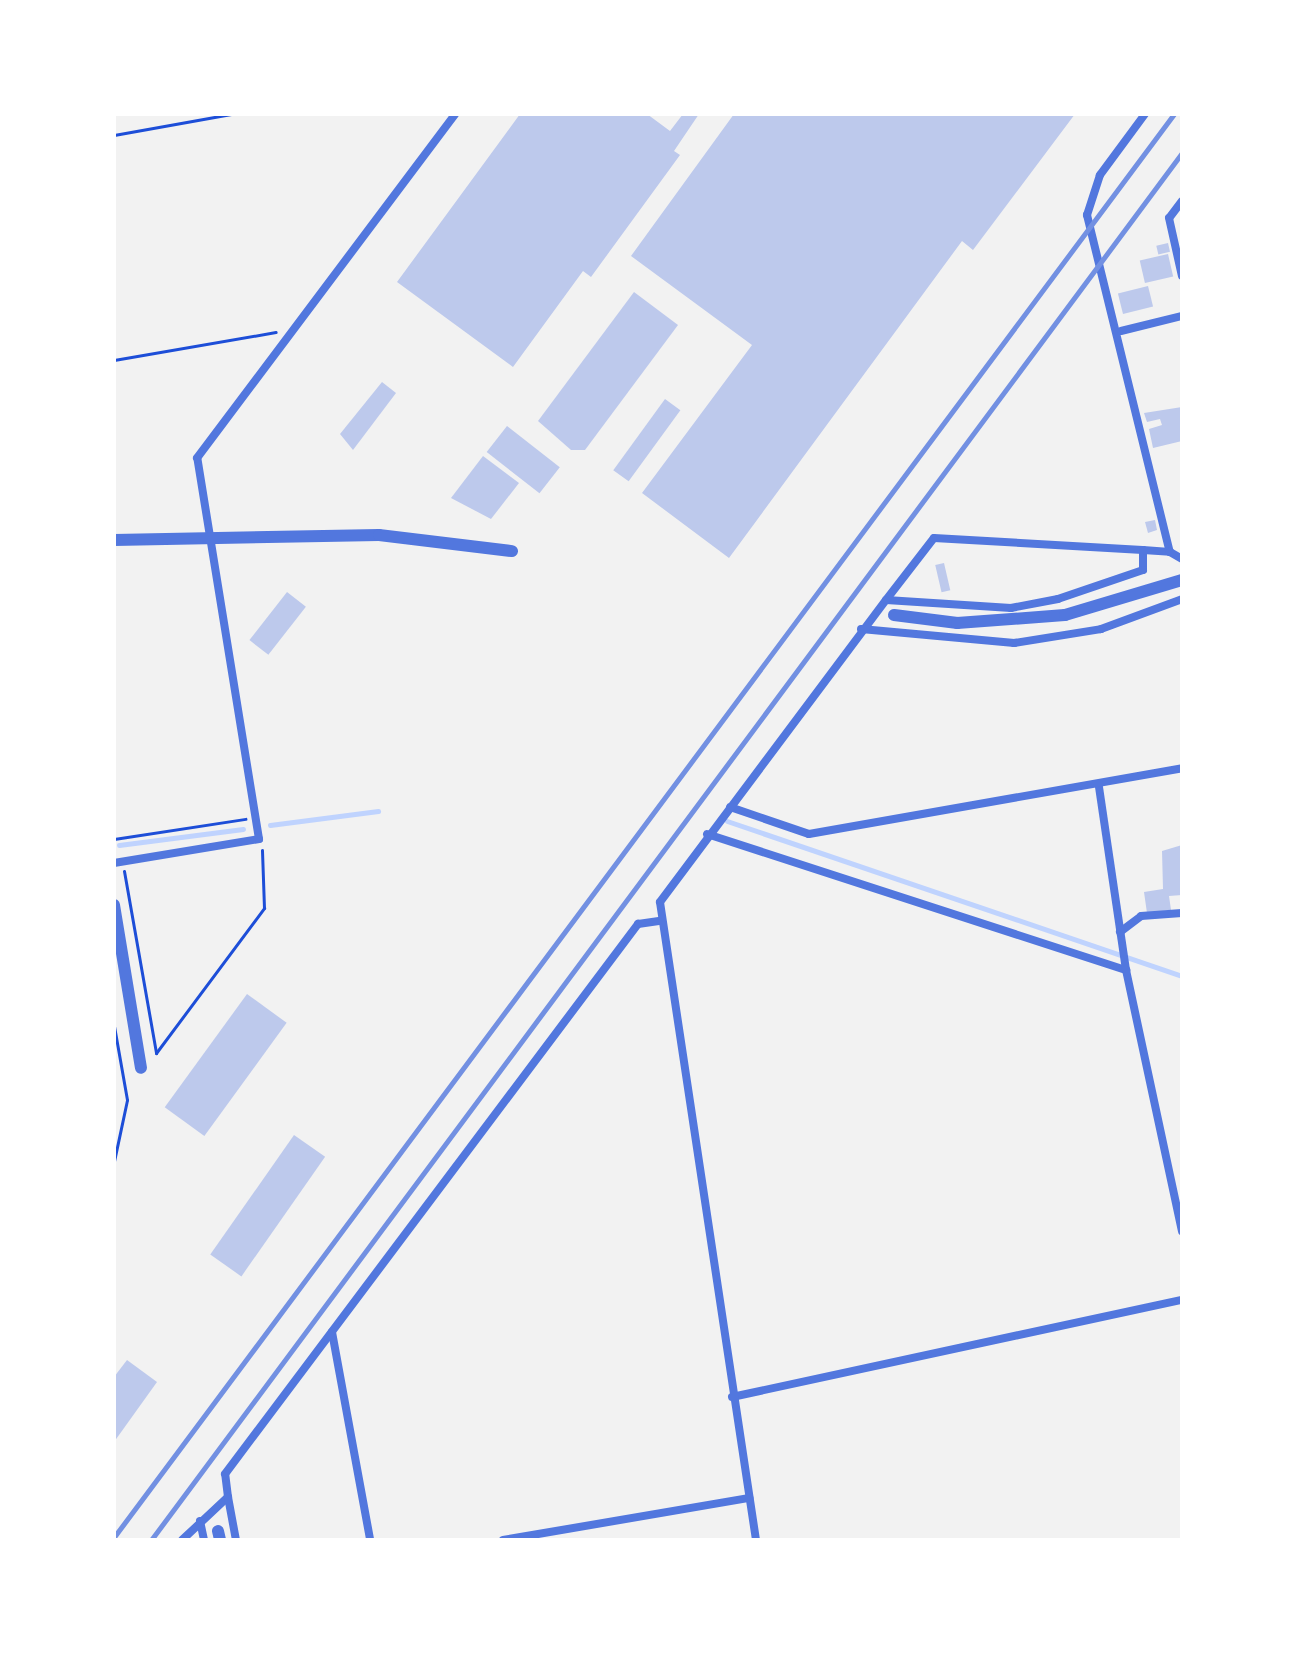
<!DOCTYPE html>
<html>
<head>
<meta charset="utf-8">
<style>
	body { margin:0 }
	#map { position:relative; width:1296px; height:1654px; overflow:hidden; background:#f2f2f2; font-family:Commissioner,sans-serif }
	div>[style] { position:absolute }
	[style*='--x'] { left:calc(var(--x)*1px); top:calc(var(--y)*1px); width:calc(var(--w)*1px); rotate:calc(var(--a)*1deg) }
	.stream>* { height:5px; margin:-2.5px; padding:0 2.5px; transform-origin:2.5px; border-radius:2.5px; background:#bfd3fe }
	.building>* { inset:0; background:#bdc9ec; transform-origin:0 0 }
	.path>* { height:3px; margin:-1.5px; padding:0 1.5px; transform-origin:1.5px; border-radius:1.5px; background:#1d4ed8 }
	.minor>* { height:8px; margin:-4px; padding:0 4px; transform-origin:4px; border-radius:4px; background:#5277de }
	.tertiary>* { height:12px; margin:-6px; padding:0 6px; transform-origin:6px; border-radius:6px; background:#5277de }
	.rail>* { height:5px; margin:-2.5px; padding:0 2.5px; transform-origin:2.5px; border-radius:2.5px; background:#7290e2 }
	span { translate:-50% -50%; white-space:nowrap; text-align:center; line-height:1.15; -webkit-text-stroke:8px #fff; paint-order:stroke }
	.frame { position:absolute; inset:0; border:116px solid #fff; pointer-events:none }
</style>
</head>
<body>
<div id="map">
	<div class="stream">
		<i style="--x:727;--y:821;--w:481;--a:18.8"></i>
		<i style="--x:270;--y:825;--w:109;--a:-7.4"></i>
		<i style="--x:119;--y:845;--w:125;--a:-7.4"></i>
	</div>
	<div class="building">
		<i style="clip-path:polygon(520px 114px,647px 114px,670px 131px,683px 114px,699px 114px,674px 151px,680px 155px,591px 277px,583px 271px,513px 367px,397px 282px)"></i>
		<i style="clip-path:polygon(734px 114px,1075px 114px,973px 250px,962px 241px,729px 558px,642px 493px,752px 345px,631px 256px)"></i>
		<i style="left:1168px;top:243px;width:9px;height:12px;rotate:77deg"></i>
		<i style="left:1168px;top:254px;width:23px;height:29px;rotate:77deg"></i>
		<i style="left:1148px;top:286px;width:21px;height:31px;rotate:76deg"></i>
		<i style="clip-path:polygon(634px 292px,678px 325px,585px 450px,571px 450px,538px 421px)"></i>
		<i style="clip-path:polygon(382px 382px,396px 393px,353px 450px,340px 434px)"></i>
		<i style="left:665px;top:399px;width:19px;height:88px;rotate:36deg"></i>
		<i style="clip-path:polygon(1182px 407px,1182px 441px,1153px 448px,1149px 429px,1162px 425px,1160px 419px,1147px 422px,1144px 413px)"></i>
		<i style="left:507px;top:426px;width:67px;height:33px;rotate:38deg"></i>
		<i style="clip-path:polygon(483px 456px,519px 483px,491px 519px,451px 498px)"></i>
		<i style="clip-path:polygon(1155px 520px,1157px 530px,1148px 533px,1145px 522px)"></i>
		<i style="left:944px;top:563px;width:28px;height:9px;rotate:77deg"></i>
		<i style="left:287px;top:592px;width:24px;height:61px;rotate:38deg"></i>
		<i style="clip-path:polygon(1182px 845px,1182px 895px,1169px 896px,1171px 910px,1147px 913px,1144px 892px,1163px 889px,1162px 851px)"></i>
		<i style="left:247px;top:994px;width:49px;height:140px;rotate:36deg"></i>
		<i style="left:294px;top:1135px;width:38px;height:146px;rotate:35deg"></i>
		<i style="clip-path:polygon(127px 1360px,157px 1382px,114px 1442px,114px 1377px)"></i>
	</div>
	<div class="path">
		<i style="--x:114;--y:135;--w:119;--a:-10.2"></i>
		<i style="--x:114;--y:360;--w:164;--a:-9.8"></i>
		<i style="--x:114;--y:839;--w:133;--a:-8.7"></i>
		<i style="--x:124;--y:871;--w:185;--a:80"></i>
		<i style="--x:156;--y:1053;--w:181;--a:-53.3"></i>
		<i style="--x:264;--y:908;--w:58;--a:-92"></i>
		<i style="--x:114;--y:1026;--w:75;--a:80"></i>
		<i style="--x:127;--y:1100;--w:62;--a:102"></i>
	</div>
	<div class="minor">
		<i style="--x:1145;--y:114;--w:76;--a:126.4"></i>
		<i style="--x:1100;--y:175;--w:42;--a:108"></i>
		<i style="--x:1087;--y:215;--w:347;--a:76.2"></i>
		<i style="--x:1182;--y:201;--w:21;--a:127"></i>
		<i style="--x:1169;--y:218;--w:59;--a:77.4"></i>
		<i style="--x:1121;--y:331;--w:63;--a:-13.8"></i>
		<i style="--x:1143;--y:550;--w:20;--a:90"></i>
		<i style="--x:1143;--y:570;--w:90;--a:161.2"></i>
		<i style="--x:1058;--y:599;--w:48;--a:169.2"></i>
		<i style="--x:1011;--y:608;--w:125;--a:-176.3"></i>
		<i style="--x:886;--y:600;--w:78;--a:-52.3"></i>
		<i style="--x:934;--y:538;--w:209;--a:3.3"></i>
		<i style="--x:1143;--y:550;--w:27;--a:4"></i>
		<i style="--x:1170;--y:552;--w:14;--a:30"></i>
		<i style="--x:861;--y:629;--w:154;--a:5.2"></i>
		<i style="--x:1014;--y:643;--w:88;--a:-9.1"></i>
		<i style="--x:1101;--y:629;--w:86;--a:-20.3"></i>
		<i style="--x:1099;--y:787;--w:185;--a:81.6"></i>
		<i style="--x:730;--y:807;--w:83;--a:18.9"></i>
		<i style="--x:809;--y:834;--w:379;--a:-10"></i>
		<i style="--x:707;--y:834;--w:441;--a:18"></i>
		<i style="--x:1126;--y:970;--w:267;--a:77.9"></i>
		<i style="--x:114;--y:863;--w:147;--a:-9.4"></i>
		<i style="--x:259;--y:839;--w:386;--a:-99.2"></i>
		<i style="--x:197;--y:458;--w:430;--a:-53.1"></i>
		<i style="--x:1120;--y:932;--w:26;--a:-37"></i>
		<i style="--x:1141;--y:916;--w:41;--a:-4.2"></i>
		<i style="--x:332;--y:1332;--w:211;--a:79.6"></i>
		<i style="--x:732;--y:1397;--w:460;--a:-12.2"></i>
		<i style="--x:228;--y:1497;--w:23;--a:-97"></i>
		<i style="--x:225;--y:1474;--w:688;--a:-53.1"></i>
		<i style="--x:638;--y:924;--w:21;--a:-8"></i>
		<i style="--x:200;--y:1521;--w:19;--a:78"></i>
		<i style="--x:182;--y:1540;--w:63;--a:-43.1"></i>
		<i style="--x:228;--y:1497;--w:44;--a:79.5"></i>
		<i style="--x:503;--y:1540;--w:250;--a:-9.7"></i>
		<i style="--x:756;--y:1540;--w:645;--a:-98.56"></i>
		<i style="--x:660;--y:902;--w:377;--a:-53.2"></i>
	</div>
	<div class="tertiary">
		<i style="--x:114;--y:540;--w:265;--a:-1.1"></i>
		<i style="--x:379;--y:535;--w:134;--a:6.9"></i>
		<i style="--x:894;--y:615;--w:64;--a:7.2"></i>
		<i style="--x:957;--y:623;--w:108;--a:-4.2"></i>
		<i style="--x:1065;--y:615;--w:122;--a:-16.7"></i>
		<i style="--x:114;--y:905;--w:165;--a:80.6"></i>
		<i style="--x:218;--y:1531;--w:9;--a:77"></i>
	</div>
	<div class="rail">
		<i style="--x:114;--y:1537;--w:1774;--a:-53.32"></i>
		<i style="--x:151;--y:1540;--w:1728;--a:-53.38"></i>
	</div>
	<div class="frame"></div>
</div>
</body>
</html>
